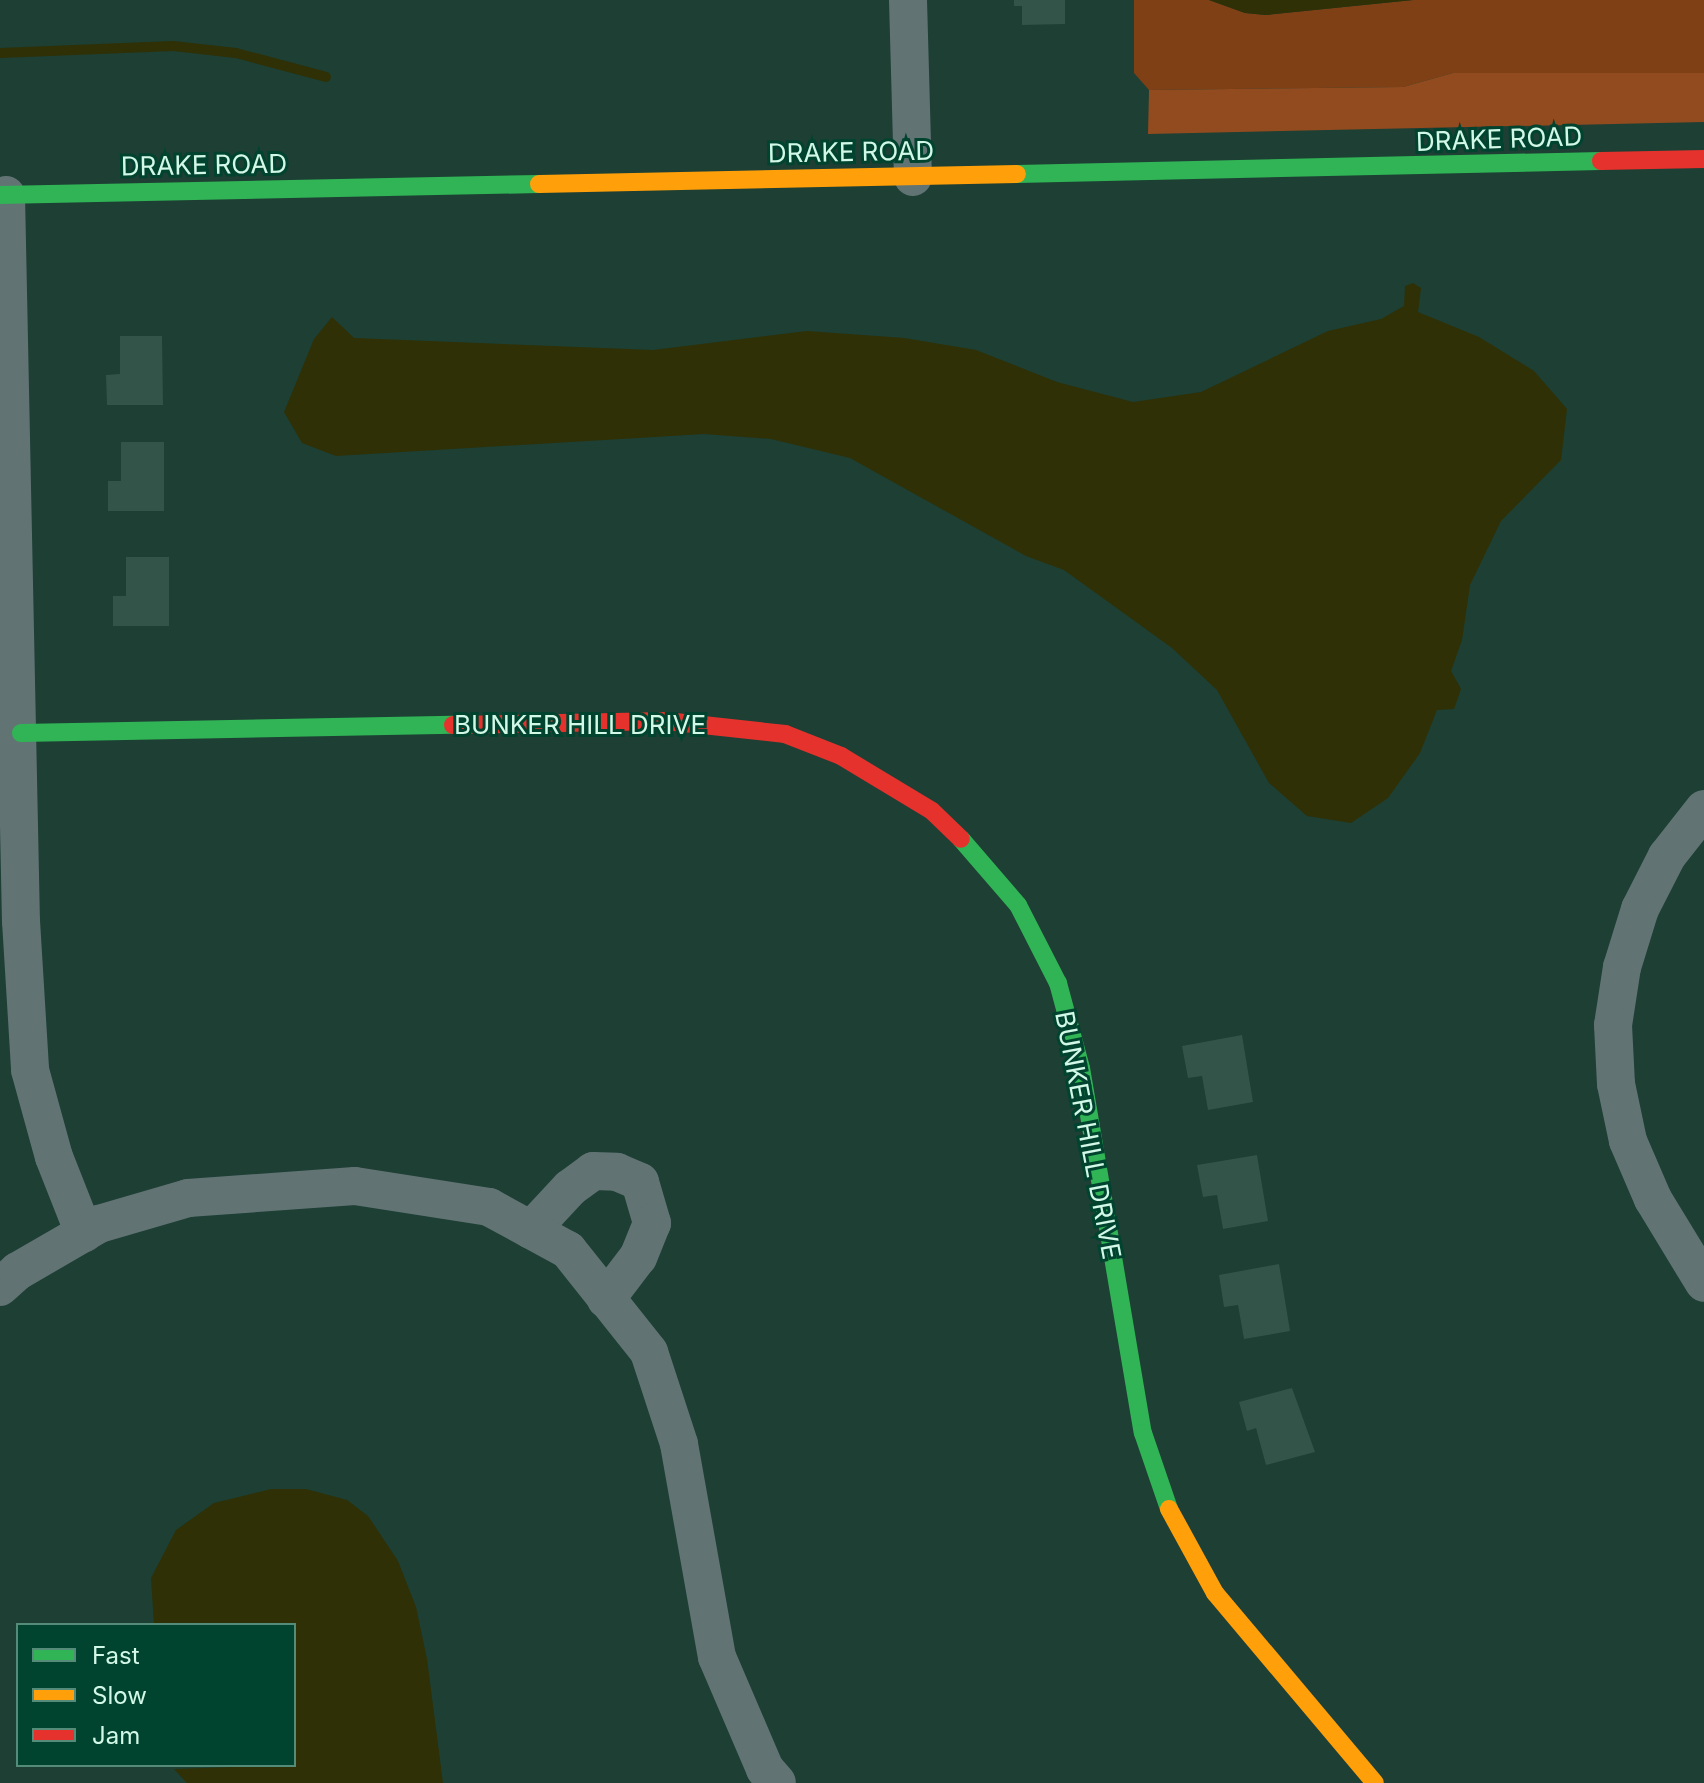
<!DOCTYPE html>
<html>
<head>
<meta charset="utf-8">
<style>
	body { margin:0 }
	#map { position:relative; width:1704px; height:1783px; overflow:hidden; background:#1d3f34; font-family:Inter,sans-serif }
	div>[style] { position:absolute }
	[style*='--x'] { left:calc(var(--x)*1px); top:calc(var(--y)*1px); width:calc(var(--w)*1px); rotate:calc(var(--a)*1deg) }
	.green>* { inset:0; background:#7f4016 }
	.forest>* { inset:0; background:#914b1f }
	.water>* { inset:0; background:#2f3005 }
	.stream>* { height:10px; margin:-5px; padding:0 5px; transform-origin:5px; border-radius:5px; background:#2f3005 }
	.building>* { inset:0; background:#325449 }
	.street>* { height:38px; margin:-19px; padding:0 19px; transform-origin:19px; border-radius:19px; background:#627374 }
	.fast>* { height:18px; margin:-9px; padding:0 9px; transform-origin:9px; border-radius:9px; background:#30b455 }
	.slow>* { height:18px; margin:-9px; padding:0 9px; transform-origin:9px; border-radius:9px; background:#ff9f0a }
	.jam>* { height:18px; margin:-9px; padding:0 9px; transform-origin:9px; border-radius:9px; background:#e5322d }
	span { translate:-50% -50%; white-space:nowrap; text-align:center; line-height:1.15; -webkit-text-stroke:6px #00432f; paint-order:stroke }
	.street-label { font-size:26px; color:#d2f8e7 }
	.legend { position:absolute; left:16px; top:1623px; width:280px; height:144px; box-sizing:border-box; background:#00432f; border:2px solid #548b79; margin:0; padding:10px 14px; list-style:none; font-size:24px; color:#d2f8e7 }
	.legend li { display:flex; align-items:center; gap:16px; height:40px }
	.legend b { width:40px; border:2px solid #548b79 }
</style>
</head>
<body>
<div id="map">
	<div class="green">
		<i style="clip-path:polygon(1134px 0,1209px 0,1245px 13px,1266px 15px,1413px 0,1704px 0,1704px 73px,1453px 73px,1403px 87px,1149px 90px,1134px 73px)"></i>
	</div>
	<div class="forest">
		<i style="clip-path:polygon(1453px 73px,1704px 73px,1704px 122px,1148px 134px,1149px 90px,1403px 87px)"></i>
	</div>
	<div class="water">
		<i style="clip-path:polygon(1209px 0,1413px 0,1266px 15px,1245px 13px)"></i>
		<i style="clip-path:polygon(1413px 283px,1421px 288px,1418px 312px,1479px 337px,1534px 371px,1567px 409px,1561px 460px,1501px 521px,1470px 585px,1462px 640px,1451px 671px,1461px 689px,1454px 709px,1437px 710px,1420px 753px,1388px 798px,1351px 823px,1307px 816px,1269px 783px,1217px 690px,1172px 648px,1064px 570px,1026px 556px,850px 458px,771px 439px,704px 434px,336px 456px,302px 443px,284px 412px,314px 339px,332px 317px,354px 338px,653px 350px,807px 331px,904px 338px,976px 350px,1057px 382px,1133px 402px,1201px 392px,1328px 331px,1381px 319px,1404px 306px,1405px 286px)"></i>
		<i style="clip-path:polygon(271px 1489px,306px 1489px,347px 1500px,368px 1516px,398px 1561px,416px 1607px,427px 1659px,443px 1783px,187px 1783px,174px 1769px,294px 1765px,294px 1625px,154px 1625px,151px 1578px,176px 1530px,214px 1503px)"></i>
	</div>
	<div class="stream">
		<i style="--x:0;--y:53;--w:173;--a:-2.3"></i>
		<i style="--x:173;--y:46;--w:63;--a:6.3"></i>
		<i style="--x:236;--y:53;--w:93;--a:14.9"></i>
	</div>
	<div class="building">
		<i style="clip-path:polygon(1014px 0,1065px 0,1065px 24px,1022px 25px,1022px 6px,1014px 6px)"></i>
		<i style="clip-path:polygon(120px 336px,162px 336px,163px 405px,107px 405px,106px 375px,120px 374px)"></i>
		<i style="clip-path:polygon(121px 442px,164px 442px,164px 511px,108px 511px,108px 481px,121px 481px)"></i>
		<i style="clip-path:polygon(126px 557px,169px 557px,169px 626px,113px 626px,113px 596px,126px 596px)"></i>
		<i style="clip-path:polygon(1242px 1035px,1253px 1102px,1208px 1110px,1202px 1076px,1188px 1078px,1182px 1046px)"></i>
		<i style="clip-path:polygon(1257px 1155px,1268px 1221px,1223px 1229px,1217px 1195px,1203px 1197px,1197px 1165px)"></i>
		<i style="clip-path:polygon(1279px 1264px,1290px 1331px,1244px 1339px,1238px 1305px,1224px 1307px,1219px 1275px)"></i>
		<i style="clip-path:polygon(1292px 1388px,1315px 1452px,1266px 1465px,1256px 1428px,1247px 1431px,1239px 1402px)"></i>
	</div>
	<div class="street">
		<i style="--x:908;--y:0;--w:177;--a:88.4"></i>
		<i style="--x:6;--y:195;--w:726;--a:88.82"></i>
		<i style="--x:21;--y:921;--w:149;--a:86.5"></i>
		<i style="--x:30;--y:1070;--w:90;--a:74.6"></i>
		<i style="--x:54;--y:1157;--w:82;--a:68.5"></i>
		<i style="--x:1704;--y:809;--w:60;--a:128.2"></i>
		<i style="--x:1667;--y:856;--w:59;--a:117"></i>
		<i style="--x:1640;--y:909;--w:61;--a:107.2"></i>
		<i style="--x:1622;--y:967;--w:59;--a:98.8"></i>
		<i style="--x:1613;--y:1025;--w:59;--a:87.1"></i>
		<i style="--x:1616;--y:1084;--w:58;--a:78.1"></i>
		<i style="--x:1628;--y:1141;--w:63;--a:66.7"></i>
		<i style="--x:1653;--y:1199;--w:98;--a:58.7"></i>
		<i style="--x:531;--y:1230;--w:57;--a:-47.1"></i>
		<i style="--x:570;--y:1188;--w:29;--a:-36"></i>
		<i style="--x:593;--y:1171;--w:24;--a:2"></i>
		<i style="--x:617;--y:1172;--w:25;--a:23"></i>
		<i style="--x:640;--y:1182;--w:43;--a:73.7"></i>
		<i style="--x:652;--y:1223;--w:37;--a:112"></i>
		<i style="--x:638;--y:1257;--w:53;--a:127.3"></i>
		<i style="--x:0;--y:1287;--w:24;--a:-42"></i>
		<i style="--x:18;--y:1271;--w:94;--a:-30.1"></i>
		<i style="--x:99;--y:1224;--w:93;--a:-16.3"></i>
		<i style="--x:188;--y:1198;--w:167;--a:-4.1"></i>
		<i style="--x:355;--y:1186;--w:136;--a:8.9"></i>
		<i style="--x:489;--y:1207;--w:90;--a:28.6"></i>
		<i style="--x:568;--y:1250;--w:130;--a:51.5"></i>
		<i style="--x:649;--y:1352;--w:97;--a:71.9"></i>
		<i style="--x:679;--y:1444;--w:216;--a:79.9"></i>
		<i style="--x:717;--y:1657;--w:122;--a:66.8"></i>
		<i style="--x:765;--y:1769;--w:18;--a:49"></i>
	</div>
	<div class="fast">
		<i style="--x:1017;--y:174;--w:584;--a:-1.28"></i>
		<i style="--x:0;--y:195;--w:539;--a:-1.17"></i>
		<i style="--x:21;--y:733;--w:432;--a:-1.1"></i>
		<i style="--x:961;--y:839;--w:87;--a:49.2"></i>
		<i style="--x:1018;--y:905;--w:88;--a:62.9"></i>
		<i style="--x:1058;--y:983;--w:88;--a:74.9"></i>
		<i style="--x:1081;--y:1068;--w:370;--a:80.4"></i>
		<i style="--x:1143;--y:1433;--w:80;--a:71.1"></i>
	</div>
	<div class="slow">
		<i style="--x:539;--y:184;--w:478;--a:-1.2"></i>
		<i style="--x:1169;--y:1509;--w:96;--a:61.3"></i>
		<i style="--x:1215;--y:1593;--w:248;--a:49.9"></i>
	</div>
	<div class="jam">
		<i style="--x:1601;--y:161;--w:103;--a:-1.1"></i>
		<i style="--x:453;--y:725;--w:213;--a:-1.1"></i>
		<i style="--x:666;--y:721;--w:120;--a:6.2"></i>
		<i style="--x:785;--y:734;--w:60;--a:21.4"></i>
		<i style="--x:841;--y:756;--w:106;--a:31.1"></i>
		<i style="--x:932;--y:811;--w:40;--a:44"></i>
	</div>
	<div class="street-label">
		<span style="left:1499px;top:139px;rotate:-2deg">DRAKE ROAD</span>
		<span style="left:851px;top:152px;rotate:-1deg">DRAKE ROAD</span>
		<span style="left:204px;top:165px;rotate:-1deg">DRAKE ROAD</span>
		<span style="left:580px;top:725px">BUNKER HILL DRIVE</span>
		<span style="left:1088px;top:1135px;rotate:79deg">BUNKER HILL DRIVE</span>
	</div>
	<ul class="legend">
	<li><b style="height:10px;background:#30b455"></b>Fast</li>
	<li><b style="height:10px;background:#ff9f0a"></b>Slow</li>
	<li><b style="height:10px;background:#e5322d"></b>Jam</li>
	</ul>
</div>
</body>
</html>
